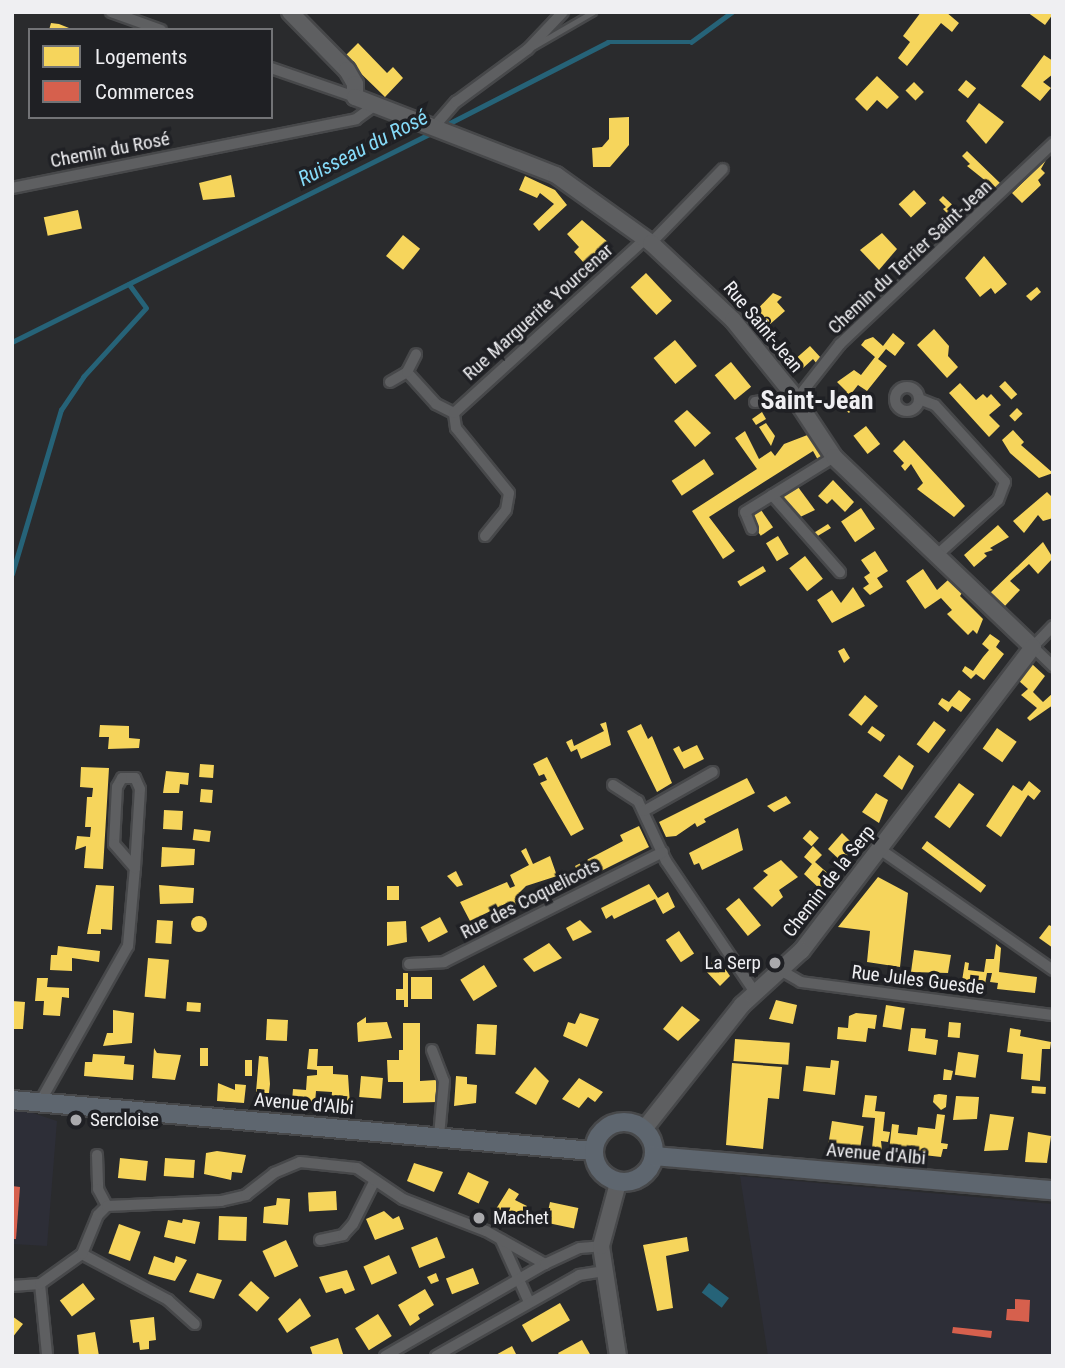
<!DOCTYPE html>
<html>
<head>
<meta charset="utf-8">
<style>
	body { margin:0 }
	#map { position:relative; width:1065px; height:1368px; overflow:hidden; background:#2a2b2d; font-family:"Roboto Condensed",sans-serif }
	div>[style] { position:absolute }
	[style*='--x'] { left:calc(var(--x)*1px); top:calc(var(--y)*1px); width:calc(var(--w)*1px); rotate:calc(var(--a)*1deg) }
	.built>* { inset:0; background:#2d2e37 }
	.water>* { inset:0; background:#266378; transform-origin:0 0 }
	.homes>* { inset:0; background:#f6d55c; transform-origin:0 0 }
	.round { border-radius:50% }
	.shops>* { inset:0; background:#d6604d }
	.stream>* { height:4.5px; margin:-2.25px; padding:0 2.25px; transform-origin:2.25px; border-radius:2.25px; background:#266378 }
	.roads { filter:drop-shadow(2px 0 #47484a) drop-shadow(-2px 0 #47484a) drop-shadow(0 2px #47484a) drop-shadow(0 -2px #47484a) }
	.lane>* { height:5px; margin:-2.5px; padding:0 2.5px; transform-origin:2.5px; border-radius:2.5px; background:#5e5f61 }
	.street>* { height:10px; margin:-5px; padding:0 5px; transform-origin:5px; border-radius:5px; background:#5e5f61 }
	.street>.ring { margin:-5px; padding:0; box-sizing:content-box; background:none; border:10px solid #5e5f61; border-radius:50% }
	.secondary>* { height:16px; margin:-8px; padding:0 8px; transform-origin:8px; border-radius:8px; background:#5e5f61 }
	.primary>* { height:18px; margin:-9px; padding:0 9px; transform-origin:9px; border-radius:9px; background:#5e666f }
	.primary>.ring { margin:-9px; padding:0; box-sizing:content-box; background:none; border:18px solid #5e666f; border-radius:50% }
	.dots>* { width:19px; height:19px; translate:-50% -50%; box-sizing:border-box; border:4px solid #1f2024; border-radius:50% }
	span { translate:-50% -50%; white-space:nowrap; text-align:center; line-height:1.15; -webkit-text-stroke:7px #1f2024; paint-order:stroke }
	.street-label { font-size:19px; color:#efeff2 }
	.poi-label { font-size:19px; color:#efeff2 }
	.right { translate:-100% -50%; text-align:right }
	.left { translate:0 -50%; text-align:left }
	.water-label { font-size:21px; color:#85daf8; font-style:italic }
	.district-label { font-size:26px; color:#efeff2; font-weight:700 }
	.frame { position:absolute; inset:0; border:14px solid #efeff2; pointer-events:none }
	.legend { position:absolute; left:28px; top:28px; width:245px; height:91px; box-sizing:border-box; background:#1f2024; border:2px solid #727376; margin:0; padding:9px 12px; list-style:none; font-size:21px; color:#efeff2 }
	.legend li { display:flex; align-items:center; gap:14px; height:35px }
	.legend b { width:35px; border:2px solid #727376 }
</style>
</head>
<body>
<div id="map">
	<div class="built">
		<i style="clip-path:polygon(12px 1106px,57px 1121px,47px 1246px,12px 1244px)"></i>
		<i style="clip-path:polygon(740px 1176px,1053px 1204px,1053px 1356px,768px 1356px)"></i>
	</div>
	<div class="water">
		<i style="left:709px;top:1283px;width:25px;height:12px;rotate:37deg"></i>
	</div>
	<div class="homes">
		<i style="clip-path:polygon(921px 12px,946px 12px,959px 23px,952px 32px,941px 23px,907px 66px,898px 58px,910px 42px,903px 36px)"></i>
		<i style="clip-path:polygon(1027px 12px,1053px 12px,1053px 14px,1045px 25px)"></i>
		<i style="clip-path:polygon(51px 23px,59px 24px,74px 30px,49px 30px)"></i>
		<i style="clip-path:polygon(358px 43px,387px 73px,393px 67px,403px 78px,385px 97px,344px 57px)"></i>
		<i style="clip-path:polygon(1044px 55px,1053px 61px,1053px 74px,1043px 82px,1051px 88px,1040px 101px,1021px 86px)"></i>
		<i style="clip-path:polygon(877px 76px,899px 97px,887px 109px,877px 100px,867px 111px,855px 99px)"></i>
		<i style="left:966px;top:80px;width:13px;height:13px;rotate:39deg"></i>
		<i style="left:914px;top:82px;width:14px;height:12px;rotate:45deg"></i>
		<i style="clip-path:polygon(979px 103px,1004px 122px,986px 144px,966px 121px)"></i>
		<i style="clip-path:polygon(629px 117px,629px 145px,610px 167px,593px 167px,592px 148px,602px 147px,609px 139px,609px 118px)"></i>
		<i style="clip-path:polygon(967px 151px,1001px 184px,990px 195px,982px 186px,987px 182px,967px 166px,970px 164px,962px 156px)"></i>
		<i style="clip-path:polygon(1046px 160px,1041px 169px,1045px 173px,1038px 180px,1041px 185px,1022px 203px,1012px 193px)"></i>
		<i style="clip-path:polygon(231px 175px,235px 197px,203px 200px,199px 183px)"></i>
		<i style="clip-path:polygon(525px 176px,555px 190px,567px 205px,539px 231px,533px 224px,554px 204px,540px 193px,537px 198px,519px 190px)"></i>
		<i style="left:914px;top:190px;width:18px;height:21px;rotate:47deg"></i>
		<i style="clip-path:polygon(943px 196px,960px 212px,953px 219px,943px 209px,946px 207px,939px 200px)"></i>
		<i style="left:78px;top:210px;width:19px;height:35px;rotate:78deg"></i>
		<i style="clip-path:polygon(582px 220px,609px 243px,605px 246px,610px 251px,595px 265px,589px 259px,584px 263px,574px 252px,579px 247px,567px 234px)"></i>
		<i style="clip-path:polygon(882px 233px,897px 249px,879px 270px,860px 250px)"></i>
		<i style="left:403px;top:235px;width:22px;height:27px;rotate:39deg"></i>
		<i style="clip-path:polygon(984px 256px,1007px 284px,995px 294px,991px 288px,980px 297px,965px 278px)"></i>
		<i style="left:646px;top:273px;width:38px;height:21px;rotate:47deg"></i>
		<i style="clip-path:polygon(1037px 287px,1041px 292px,1031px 301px,1026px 296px)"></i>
		<i style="clip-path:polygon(773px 293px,782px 297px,777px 302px,785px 311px,759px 334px,747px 320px)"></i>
		<i style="clip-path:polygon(934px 329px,949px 346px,948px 356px,958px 367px,947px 378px,917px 345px)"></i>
		<i style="clip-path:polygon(893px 333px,905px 343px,895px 356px,886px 349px,878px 359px,887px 366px,867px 391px,858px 385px,851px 394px,859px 401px,849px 413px,837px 404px,847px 392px,837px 382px,854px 370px,861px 375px,875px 357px,861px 345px,865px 340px,873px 337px,883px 346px)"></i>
		<i style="left:675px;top:340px;width:34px;height:28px;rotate:50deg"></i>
		<i style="clip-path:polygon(810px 346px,822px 359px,817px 364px,813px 359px,791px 379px,784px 369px)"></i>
		<i style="left:731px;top:362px;width:32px;height:21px;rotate:51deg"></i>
		<i style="left:1005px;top:381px;width:18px;height:8px;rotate:47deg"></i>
		<i style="clip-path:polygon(960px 383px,976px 400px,983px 394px,987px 398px,991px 394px,1001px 405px,989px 415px,1000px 426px,989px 437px,949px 393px)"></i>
		<i style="left:1017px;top:408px;width:8px;height:11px;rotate:45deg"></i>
		<i style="clip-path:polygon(687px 410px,711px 433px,695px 447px,674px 421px)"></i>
		<i style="clip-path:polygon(762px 412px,766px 419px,756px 425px,752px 419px)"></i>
		<i style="clip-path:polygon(766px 423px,775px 436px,771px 446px,759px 427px)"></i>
		<i style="left:866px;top:426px;width:23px;height:16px;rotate:52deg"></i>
		<i style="clip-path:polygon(1013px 430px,1024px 442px,1021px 445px,1053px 473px,1039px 478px,1010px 453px,1002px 440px)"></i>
		<i style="clip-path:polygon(745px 431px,759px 459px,771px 451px,775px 456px,784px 444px,810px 434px,825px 456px,818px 460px,813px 451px,709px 517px,735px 551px,723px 559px,692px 511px,757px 469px,735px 438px)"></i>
		<i style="clip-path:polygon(904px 440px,965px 506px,954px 517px,917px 489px,923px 483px,911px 464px,905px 471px,901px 466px,904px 463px,893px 451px)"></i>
		<i style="left:704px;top:459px;width:18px;height:39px;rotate:56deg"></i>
		<i style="clip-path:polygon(833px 480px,854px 502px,845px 512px,832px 499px,827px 504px,818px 496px)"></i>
		<i style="clip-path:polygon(798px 487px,815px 510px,798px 518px,780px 499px)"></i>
		<i style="clip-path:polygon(1047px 492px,1053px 498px,1053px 518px,1043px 521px,1038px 515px,1024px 533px,1013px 521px)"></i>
		<i style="left:861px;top:508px;width:25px;height:24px;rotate:56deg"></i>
		<i style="left:761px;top:510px;width:21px;height:15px;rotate:55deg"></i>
		<i style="clip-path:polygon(828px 524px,831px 528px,816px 537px,812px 534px)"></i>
		<i style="clip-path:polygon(998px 525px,1009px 537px,990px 548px,993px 550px,984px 553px,987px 556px,974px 567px,964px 555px)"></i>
		<i style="left:778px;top:536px;width:21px;height:14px;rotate:59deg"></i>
		<i style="clip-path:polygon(1043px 542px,1053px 558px,1038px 574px,1029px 564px,1010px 581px,1020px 590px,1003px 608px,989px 594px)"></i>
		<i style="clip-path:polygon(875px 551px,888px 571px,877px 578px,883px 587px,870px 595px,863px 588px,869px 584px,864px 577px,870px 573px,861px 560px)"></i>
		<i style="left:805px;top:556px;width:29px;height:20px;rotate:52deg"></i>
		<i style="left:763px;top:566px;width:6px;height:30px;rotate:59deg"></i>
		<i style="clip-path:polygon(923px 569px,937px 590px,948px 580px,962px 593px,960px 596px,983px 619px,977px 634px,973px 630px,968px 635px,947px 614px,952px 610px,941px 598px,925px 609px,906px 581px)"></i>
		<i style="clip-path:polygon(853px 587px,865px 606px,832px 623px,817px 600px,832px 590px,841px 603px)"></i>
		<i style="clip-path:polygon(990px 634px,1000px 641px,996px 647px,1004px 654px,984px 680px,976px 674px,971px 679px,962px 671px,965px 666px,973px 671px,983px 657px,989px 650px,982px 644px)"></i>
		<i style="clip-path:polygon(844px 648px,850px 658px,844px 663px,838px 651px)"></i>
		<i style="clip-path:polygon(1032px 664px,1045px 676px,1033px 692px,1043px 702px,1053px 693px,1053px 705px,1030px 721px,1027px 718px,1037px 708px,1021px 695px,1028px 689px,1019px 681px)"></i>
		<i style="clip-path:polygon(959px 690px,971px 699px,961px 712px,952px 706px,948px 712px,938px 704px,942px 698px,949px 702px)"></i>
		<i style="left:865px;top:695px;width:17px;height:26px;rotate:40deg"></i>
		<i style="left:934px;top:721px;width:15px;height:29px;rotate:37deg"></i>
		<i style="clip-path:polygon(606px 722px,611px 745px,581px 759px,577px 749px,571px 752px,566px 742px,572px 739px,574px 746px,604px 731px,600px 724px)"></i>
		<i style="clip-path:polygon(641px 724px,648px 739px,652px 736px,672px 783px,657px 792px,627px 731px)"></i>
		<i style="clip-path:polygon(100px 725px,129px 726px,129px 738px,140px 739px,139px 748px,108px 749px,109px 737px,99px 737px)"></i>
		<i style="left:872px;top:726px;width:16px;height:8px;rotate:35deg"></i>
		<i style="left:997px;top:728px;width:24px;height:25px;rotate:35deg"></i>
		<i style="clip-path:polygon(697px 745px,704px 759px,684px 769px,673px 749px,679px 746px,682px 752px)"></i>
		<i style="clip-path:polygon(899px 755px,914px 766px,902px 790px,883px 776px)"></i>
		<i style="clip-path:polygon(547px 757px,584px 829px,571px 836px,540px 783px,547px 780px,544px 774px,539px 776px,533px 764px)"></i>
		<i style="left:200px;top:764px;width:14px;height:13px;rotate:4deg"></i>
		<i style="clip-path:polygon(81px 767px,109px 768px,103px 869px,84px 868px,86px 846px,75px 850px,77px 836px,90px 837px,91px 827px,85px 827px,87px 797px,92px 797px,93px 788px,80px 787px)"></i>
		<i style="clip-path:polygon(166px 771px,189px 773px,188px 785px,180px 784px,179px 793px,163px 793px)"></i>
		<i style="clip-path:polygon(747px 778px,755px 793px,704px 819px,706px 822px,697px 827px,695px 823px,676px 836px,666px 837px,659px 822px)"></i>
		<i style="clip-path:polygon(1029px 781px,1041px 791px,1034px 800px,1028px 795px,1001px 837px,986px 826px,1013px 785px,1022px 791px)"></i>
		<i style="left:959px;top:783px;width:19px;height:42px;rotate:36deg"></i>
		<i style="left:201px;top:789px;width:12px;height:13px;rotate:5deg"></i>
		<i style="clip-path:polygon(876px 793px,888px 800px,879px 823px,862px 812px)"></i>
		<i style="clip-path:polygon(786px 796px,791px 803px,774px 812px,767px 806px)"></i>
		<i style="left:164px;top:810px;width:19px;height:19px;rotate:3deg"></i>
		<i style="clip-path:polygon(639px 826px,649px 847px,571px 886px,566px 876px,577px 870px,575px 866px,623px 841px,620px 835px)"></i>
		<i style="clip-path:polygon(738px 828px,743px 850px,702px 870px,699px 863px,694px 865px,689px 853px)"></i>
		<i style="left:194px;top:829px;width:17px;height:11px;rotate:7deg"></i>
		<i style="left:810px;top:830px;width:12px;height:11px;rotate:42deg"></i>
		<i style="clip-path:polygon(842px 833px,858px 849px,841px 861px,828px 849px)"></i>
		<i style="left:927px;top:841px;width:74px;height:9px;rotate:37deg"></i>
		<i style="clip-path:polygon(813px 846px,822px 855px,815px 862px,832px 877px,820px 889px,804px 874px,812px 864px,804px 857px)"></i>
		<i style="clip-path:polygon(162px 847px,195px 849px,194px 865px,161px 867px)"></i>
		<i style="clip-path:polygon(526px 848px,533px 864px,550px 856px,557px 876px,526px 886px,519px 893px,519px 904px,510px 908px,507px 903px,470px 921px,460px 902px,507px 882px,510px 888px,515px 886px,510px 875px,529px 865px,521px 851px)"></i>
		<i style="clip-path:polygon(781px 860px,798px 877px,779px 890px,783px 897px,772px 907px,753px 888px,768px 875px,763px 871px)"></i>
		<i style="clip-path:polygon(456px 871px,463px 885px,457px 887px,447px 876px)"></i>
		<i style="clip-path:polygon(878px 877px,908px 893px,900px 967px,867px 962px,870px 931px,838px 927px)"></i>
		<i style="clip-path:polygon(649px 884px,658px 898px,668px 892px,675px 907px,663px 914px,655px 899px,614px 919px,612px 915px,606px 919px,601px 908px)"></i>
		<i style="clip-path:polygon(96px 885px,114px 886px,112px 930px,101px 929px,101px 934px,87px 934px)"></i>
		<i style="clip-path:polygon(159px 885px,194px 888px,193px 903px,160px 904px)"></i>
		<i style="left:387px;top:886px;width:12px;height:14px"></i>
		<i style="left:739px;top:898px;width:35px;height:17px;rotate:51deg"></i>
		<i class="round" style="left:191px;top:916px;width:16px;height:16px"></i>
		<i style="left:440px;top:917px;width:17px;height:22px;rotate:62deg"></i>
		<i style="left:157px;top:920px;width:16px;height:23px;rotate:4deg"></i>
		<i style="clip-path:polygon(580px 920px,592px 932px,573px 941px,566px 928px)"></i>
		<i style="clip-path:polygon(406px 921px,407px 942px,387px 946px,387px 922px)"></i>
		<i style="clip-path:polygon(1049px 925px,1053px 927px,1053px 948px,1039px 938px)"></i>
		<i style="left:679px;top:931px;width:27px;height:16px;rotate:56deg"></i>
		<i style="clip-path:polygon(549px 943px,562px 958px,534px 972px,523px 959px)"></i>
		<i style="clip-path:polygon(996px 944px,1001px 948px,999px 972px,1037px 977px,1035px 993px,997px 989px,998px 983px,990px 982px,992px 973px,987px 973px,984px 990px,961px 987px,965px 962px,969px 963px,968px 970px,984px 972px,986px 959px,994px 959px)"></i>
		<i style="clip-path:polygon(58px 946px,100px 951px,99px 962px,72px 958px,72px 971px,50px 970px,51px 955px,57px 955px)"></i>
		<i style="clip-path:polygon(914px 950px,951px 955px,948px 973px,911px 972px)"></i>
		<i style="clip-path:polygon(717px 957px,730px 976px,720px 986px,704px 969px)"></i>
		<i style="left:148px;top:958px;width:21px;height:39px;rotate:5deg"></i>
		<i style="left:484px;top:965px;width:25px;height:28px;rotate:58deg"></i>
		<i style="clip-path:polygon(403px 973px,408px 973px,408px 1007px,404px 1007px,404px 1000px,396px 1000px,396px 989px,403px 989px)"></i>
		<i style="left:411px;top:977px;width:21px;height:22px"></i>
		<i style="clip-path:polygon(37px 978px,48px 978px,47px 987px,69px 988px,69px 998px,62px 997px,60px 1016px,43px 1015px,44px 1001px,35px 1001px)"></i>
		<i style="clip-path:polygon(776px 1000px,797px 1005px,793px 1024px,769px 1019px)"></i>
		<i style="clip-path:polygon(12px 1001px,25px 1002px,23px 1029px,12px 1029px)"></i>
		<i style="left:187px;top:1002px;width:14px;height:9px;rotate:4deg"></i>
		<i style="left:886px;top:1005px;width:19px;height:22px;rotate:9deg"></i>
		<i style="clip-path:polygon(682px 1006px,700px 1020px,678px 1041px,663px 1029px)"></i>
		<i style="clip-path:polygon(113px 1010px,134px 1013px,132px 1043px,103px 1046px,107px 1033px,113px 1033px)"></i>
		<i style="clip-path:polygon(580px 1013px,599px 1019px,587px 1047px,563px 1036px,568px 1022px,575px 1024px)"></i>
		<i style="clip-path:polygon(856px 1013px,877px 1015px,875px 1029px,868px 1028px,866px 1042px,837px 1039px,838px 1027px,848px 1028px,849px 1016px)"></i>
		<i style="clip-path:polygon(366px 1017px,366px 1023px,387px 1022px,392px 1038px,358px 1042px,357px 1023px)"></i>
		<i style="left:267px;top:1019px;width:21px;height:21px;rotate:3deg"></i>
		<i style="left:949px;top:1022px;width:12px;height:15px;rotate:5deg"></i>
		<i style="clip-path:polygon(403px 1023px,420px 1023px,420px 1081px,436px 1080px,437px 1102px,403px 1103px,403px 1082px,388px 1082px,387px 1060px,399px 1060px,399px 1050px,403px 1050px)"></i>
		<i style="left:477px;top:1024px;width:20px;height:30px;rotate:3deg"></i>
		<i style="clip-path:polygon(911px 1028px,926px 1029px,925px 1038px,938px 1040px,936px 1055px,908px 1051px)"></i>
		<i style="clip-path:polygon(1010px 1028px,1021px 1030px,1020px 1036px,1051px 1042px,1050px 1049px,1042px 1049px,1040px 1081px,1021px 1079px,1023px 1054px,1007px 1052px)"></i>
		<i style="left:735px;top:1039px;width:55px;height:22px;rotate:4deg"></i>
		<i style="clip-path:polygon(154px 1048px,157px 1053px,181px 1055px,175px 1080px,152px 1078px)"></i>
		<i style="left:200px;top:1048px;width:8px;height:18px"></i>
		<i style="clip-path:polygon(309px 1049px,318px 1049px,317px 1066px,333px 1066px,333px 1074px,348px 1075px,350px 1105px,331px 1104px,332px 1092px,316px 1091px,315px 1103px,292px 1101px,293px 1089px,306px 1090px,307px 1076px,317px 1075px,317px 1070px,307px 1069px)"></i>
		<i style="left:958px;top:1052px;width:21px;height:23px;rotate:8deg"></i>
		<i style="clip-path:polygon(93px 1054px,125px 1056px,124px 1064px,134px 1065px,133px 1080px,84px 1076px,85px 1062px,92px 1062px)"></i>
		<i style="clip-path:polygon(259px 1056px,268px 1057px,270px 1084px,269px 1093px,260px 1093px,259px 1105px,255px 1104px)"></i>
		<i style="left:245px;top:1060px;width:7px;height:16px"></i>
		<i style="clip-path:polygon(831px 1060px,839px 1061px,835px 1095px,803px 1091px,806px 1066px,830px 1068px)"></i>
		<i style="clip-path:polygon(732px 1063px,782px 1067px,779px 1099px,768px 1098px,763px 1149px,726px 1145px)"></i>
		<i style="clip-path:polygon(535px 1067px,549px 1081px,536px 1105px,515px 1093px)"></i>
		<i style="clip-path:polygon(944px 1069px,953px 1071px,951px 1080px,943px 1080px)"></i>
		<i style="left:361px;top:1076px;width:22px;height:21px;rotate:5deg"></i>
		<i style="clip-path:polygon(456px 1076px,467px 1077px,467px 1084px,477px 1085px,476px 1103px,454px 1106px)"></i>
		<i style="clip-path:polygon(579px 1078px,603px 1092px,595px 1102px,588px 1097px,579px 1108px,562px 1099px)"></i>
		<i style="clip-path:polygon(218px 1083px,235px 1090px,235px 1084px,246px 1085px,244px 1103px,217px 1101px)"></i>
		<i style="left:1032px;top:1086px;width:14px;height:7px;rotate:4deg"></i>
		<i style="clip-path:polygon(939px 1094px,947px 1095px,946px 1107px,941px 1110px,933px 1102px,934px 1095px)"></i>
		<i style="clip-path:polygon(865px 1095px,877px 1096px,875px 1111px,885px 1112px,883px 1131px,890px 1132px,888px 1142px,881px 1141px,883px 1159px,871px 1158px,875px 1118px,862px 1117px)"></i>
		<i style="clip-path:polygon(956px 1096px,979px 1097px,977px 1119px,953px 1120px)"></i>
		<i style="clip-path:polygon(937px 1114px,945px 1115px,941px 1143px,948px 1144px,947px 1149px,943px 1149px,941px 1157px,889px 1151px,892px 1124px,899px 1125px,898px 1133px,917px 1135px,918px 1127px,935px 1129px)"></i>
		<i style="clip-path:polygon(990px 1114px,1014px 1117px,1008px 1150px,984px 1151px)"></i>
		<i style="left:832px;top:1121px;width:32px;height:25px;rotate:9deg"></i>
		<i style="clip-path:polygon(1028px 1132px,1051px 1136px,1047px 1163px,1025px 1162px)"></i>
		<i style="clip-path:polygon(217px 1151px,246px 1155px,242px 1173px,232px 1172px,231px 1180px,204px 1174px,206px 1153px)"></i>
		<i style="left:120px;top:1158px;width:28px;height:20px;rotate:6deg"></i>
		<i style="left:165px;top:1158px;width:30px;height:18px;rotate:4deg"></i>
		<i style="clip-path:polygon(414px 1163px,443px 1172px,434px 1192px,407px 1181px)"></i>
		<i style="left:468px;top:1172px;width:23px;height:24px;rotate:25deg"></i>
		<i style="clip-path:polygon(509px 1188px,519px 1194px,515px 1200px,527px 1206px,518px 1221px,496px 1209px)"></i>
		<i style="left:336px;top:1191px;width:19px;height:28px;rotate:87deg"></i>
		<i style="clip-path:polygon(277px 1198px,290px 1199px,288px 1225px,263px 1223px,264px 1207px,276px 1205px)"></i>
		<i style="left:550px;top:1202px;width:29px;height:21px;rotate:12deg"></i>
		<i style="clip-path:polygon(384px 1211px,393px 1219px,399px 1216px,404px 1229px,375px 1240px,366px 1219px)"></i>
		<i style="left:219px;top:1216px;width:28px;height:24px;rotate:2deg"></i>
		<i style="clip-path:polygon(183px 1219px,200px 1222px,195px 1244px,164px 1237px,168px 1220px,182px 1223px)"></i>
		<i style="left:119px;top:1224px;width:23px;height:31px;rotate:20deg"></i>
		<i style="left:437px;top:1237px;width:22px;height:28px;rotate:68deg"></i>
		<i style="clip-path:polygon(687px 1237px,689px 1251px,666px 1256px,673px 1308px,657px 1311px,643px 1245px)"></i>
		<i style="left:286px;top:1240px;width:29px;height:26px;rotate:65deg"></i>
		<i style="left:389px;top:1255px;width:20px;height:28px;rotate:66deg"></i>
		<i style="clip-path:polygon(154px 1256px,174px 1263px,176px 1256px,187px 1260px,175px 1281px,148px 1274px)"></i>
		<i style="left:473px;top:1268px;width:17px;height:29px;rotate:69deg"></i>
		<i style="clip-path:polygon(347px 1270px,355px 1290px,345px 1294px,342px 1288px,326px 1293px,319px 1277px)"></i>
		<i style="clip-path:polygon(197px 1273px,222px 1280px,214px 1299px,189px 1292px)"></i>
		<i style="clip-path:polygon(436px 1273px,439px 1281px,431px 1284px,427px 1277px)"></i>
		<i style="left:251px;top:1281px;width:25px;height:19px;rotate:42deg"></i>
		<i style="left:83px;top:1283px;width:20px;height:29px;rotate:53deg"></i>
		<i style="clip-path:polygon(425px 1289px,434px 1305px,418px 1315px,420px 1319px,410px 1326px,398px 1305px)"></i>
		<i style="clip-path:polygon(300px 1298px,311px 1316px,287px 1333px,278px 1319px)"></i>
		<i style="left:560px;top:1303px;width:20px;height:44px;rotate:60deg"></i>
		<i style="left:378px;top:1314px;width:26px;height:27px;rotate:58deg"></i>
		<i style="clip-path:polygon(12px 1316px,23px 1324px,12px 1338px)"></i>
		<i style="clip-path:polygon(154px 1317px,156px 1340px,149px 1341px,149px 1349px,140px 1350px,139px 1342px,133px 1343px,130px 1320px)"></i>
		<i style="clip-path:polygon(95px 1332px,99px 1356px,79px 1356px,77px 1335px)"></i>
		<i style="clip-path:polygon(338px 1338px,343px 1354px,313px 1356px,310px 1347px)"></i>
		<i style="clip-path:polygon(582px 1340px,591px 1356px,560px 1356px,558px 1353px)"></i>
		<i style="clip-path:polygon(512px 1346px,517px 1356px,494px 1356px)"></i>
	</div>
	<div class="shops">
		<i style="clip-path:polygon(12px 1186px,20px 1187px,16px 1239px,12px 1239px)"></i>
		<i style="clip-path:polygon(1015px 1299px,1030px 1300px,1029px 1322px,1006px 1320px,1007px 1309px,1015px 1309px)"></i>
		<i style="clip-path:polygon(953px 1327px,992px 1331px,991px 1338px,952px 1333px)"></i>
	</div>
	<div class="stream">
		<i style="--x:442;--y:127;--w:186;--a:-27.1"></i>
		<i style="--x:608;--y:42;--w:83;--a:0"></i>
		<i style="--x:691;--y:42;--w:51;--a:-36.2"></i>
		<i style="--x:12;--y:342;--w:468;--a:-26.5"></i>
		<i style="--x:12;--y:574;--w:171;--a:-73.4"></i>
		<i style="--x:61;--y:410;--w:40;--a:-56"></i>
		<i style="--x:83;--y:377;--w:93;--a:-47.6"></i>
		<i style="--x:146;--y:308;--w:29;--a:-126"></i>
	</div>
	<div class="roads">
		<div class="lane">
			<i style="--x:534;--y:46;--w:68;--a:-30"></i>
		</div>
		<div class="street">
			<i style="--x:111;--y:12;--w:53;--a:19.8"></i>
			<i style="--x:271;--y:68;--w:89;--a:19"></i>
			<i style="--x:433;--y:128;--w:35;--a:-49"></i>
			<i style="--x:456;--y:102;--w:89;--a:-36.4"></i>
			<i style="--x:528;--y:49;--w:51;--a:-46.6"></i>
			<i style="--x:12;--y:188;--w:351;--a:-11.3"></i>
			<i style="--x:356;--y:119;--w:24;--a:-36"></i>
			<i style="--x:651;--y:243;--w:103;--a:-45.8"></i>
			<i style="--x:407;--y:372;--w:43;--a:47.8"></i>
			<i style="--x:436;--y:404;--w:20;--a:27"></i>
			<i style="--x:390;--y:382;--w:20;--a:-30"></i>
			<i style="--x:407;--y:372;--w:20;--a:-63"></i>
			<i class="ring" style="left:895px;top:387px;width:14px;height:14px"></i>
			<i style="--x:919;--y:399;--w:17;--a:21"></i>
			<i style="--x:935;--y:405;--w:104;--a:47.7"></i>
			<i style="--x:1005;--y:482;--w:19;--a:111"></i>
			<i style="--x:998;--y:500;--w:84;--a:137.9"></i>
			<i style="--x:796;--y:400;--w:71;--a:-51.8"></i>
			<i style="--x:840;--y:344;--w:293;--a:-43.3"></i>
			<i style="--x:755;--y:402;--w:26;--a:-7"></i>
			<i style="--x:781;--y:399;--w:12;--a:-35"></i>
			<i style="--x:772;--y:495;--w:103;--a:48.6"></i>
			<i style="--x:752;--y:529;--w:18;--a:-112"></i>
			<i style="--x:745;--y:512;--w:105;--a:-31.7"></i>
			<i style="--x:485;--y:536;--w:33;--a:-51"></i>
			<i style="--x:506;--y:510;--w:17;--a:-80"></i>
			<i style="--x:509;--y:493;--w:84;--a:-129.2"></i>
			<i style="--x:456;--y:428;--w:15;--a:-98"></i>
			<i style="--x:454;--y:413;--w:260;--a:-42.3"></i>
			<i style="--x:1053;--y:626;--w:29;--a:134"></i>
			<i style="--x:1033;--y:647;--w:28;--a:44"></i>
			<i style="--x:613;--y:785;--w:30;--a:33"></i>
			<i style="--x:638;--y:801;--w:66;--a:65"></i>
			<i style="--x:666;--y:861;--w:161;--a:55.9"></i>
			<i style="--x:644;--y:811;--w:79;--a:-29.5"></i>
			<i style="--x:881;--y:850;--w:210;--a:34.9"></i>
			<i style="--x:409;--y:964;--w:35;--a:-3"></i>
			<i style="--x:444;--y:962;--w:245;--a:-26.7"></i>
			<i style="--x:782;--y:971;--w:22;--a:30"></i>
			<i style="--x:801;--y:982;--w:254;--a:7.5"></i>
			<i style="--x:432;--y:1050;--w:33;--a:69"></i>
			<i style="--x:444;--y:1081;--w:55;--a:95.2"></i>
			<i style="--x:40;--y:1102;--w:179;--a:-60.6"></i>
			<i style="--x:128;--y:946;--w:78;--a:-84.9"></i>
			<i style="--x:135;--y:868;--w:79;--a:-86.4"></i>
			<i style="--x:140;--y:789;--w:12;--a:-114"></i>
			<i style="--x:135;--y:778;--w:13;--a:180"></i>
			<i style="--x:122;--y:778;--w:10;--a:119"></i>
			<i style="--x:117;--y:787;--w:57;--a:93"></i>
			<i style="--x:114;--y:844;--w:32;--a:49"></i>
			<i style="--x:97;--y:1155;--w:34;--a:88"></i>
			<i style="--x:98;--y:1189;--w:19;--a:62"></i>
			<i style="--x:320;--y:1240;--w:24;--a:-12"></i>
			<i style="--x:343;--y:1235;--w:15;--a:-48"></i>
			<i style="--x:353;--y:1224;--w:49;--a:-63.4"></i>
			<i style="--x:501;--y:1240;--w:68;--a:65.7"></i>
			<i style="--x:82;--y:1254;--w:98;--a:28.1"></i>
			<i style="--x:168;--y:1300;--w:36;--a:42"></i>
			<i style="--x:40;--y:1284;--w:70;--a:84.3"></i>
			<i style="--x:12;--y:1286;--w:28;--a:-4"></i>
			<i style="--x:40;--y:1284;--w:52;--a:-35.5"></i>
			<i style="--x:82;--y:1254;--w:42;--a:-67.7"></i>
			<i style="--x:98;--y:1215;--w:13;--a:-45"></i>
			<i style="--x:107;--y:1206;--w:114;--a:-2.5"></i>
			<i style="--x:221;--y:1201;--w:26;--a:-13"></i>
			<i style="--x:246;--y:1195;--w:36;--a:-38"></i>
			<i style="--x:274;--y:1173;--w:28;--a:-23"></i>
			<i style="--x:300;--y:1162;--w:57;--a:6"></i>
			<i style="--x:357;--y:1168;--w:55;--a:34"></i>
			<i style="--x:403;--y:1199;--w:89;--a:21.1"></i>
			<i style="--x:486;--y:1231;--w:68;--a:29.2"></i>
			<i style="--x:385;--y:1356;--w:185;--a:-29.9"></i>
			<i style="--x:545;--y:1264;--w:38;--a:-25"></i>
			<i style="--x:580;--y:1248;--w:21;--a:-5"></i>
			<i style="--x:436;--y:1356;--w:164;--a:-29.5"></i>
			<i style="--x:579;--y:1275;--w:24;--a:-9"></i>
		</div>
		<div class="secondary">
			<i style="--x:290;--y:12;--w:81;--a:45.5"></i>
			<i style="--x:347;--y:70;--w:16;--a:60"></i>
			<i style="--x:355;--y:84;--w:13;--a:90"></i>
			<i style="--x:355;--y:97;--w:216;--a:21.2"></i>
			<i style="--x:556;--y:175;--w:117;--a:35.6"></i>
			<i style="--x:651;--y:243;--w:112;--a:43.2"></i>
			<i style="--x:733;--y:320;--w:92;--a:51.1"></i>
			<i style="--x:791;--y:392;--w:78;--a:56.5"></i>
			<i style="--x:834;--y:457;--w:275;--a:43.7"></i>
			<i style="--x:1033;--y:647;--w:382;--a:127.3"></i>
			<i style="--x:801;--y:951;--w:80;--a:137.5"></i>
			<i style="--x:742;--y:1005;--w:158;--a:128.3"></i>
			<i style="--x:618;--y:1356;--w:111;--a:-98.8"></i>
			<i style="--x:601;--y:1246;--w:65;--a:-74.9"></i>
		</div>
		<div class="primary">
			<i style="--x:12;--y:1100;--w:583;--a:5.02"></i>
			<i class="ring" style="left:594px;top:1122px;width:42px;height:42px"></i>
			<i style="--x:654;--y:1156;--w:400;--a:4.9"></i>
		</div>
	</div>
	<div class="dots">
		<i style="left:775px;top:963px;background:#aaaaad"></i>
		<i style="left:76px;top:1120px;background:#aaaaad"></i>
		<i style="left:479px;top:1218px;background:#aaaaad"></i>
	</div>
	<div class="street-label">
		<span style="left:110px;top:150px;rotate:-11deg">Chemin du Rosé</span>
		<span style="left:910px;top:257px;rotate:-43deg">Chemin du Terrier Saint-Jean</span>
		<span style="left:538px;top:312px;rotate:-42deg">Rue Marguerite Yourcenar</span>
		<span style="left:763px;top:327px;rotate:50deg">Rue Saint-Jean</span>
		<span style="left:829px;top:881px;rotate:-52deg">Chemin de la Serp</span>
		<span style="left:530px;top:899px;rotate:-27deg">Rue des Coquelicots</span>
		<span style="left:918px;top:980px;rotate:7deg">Rue Jules Guesde</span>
		<span style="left:304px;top:1104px;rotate:5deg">Avenue d'Albi</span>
		<span style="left:876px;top:1154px;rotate:5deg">Avenue d'Albi</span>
	</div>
	<div class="poi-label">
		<span class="right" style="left:761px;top:963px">La Serp</span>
		<span class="left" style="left:90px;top:1120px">Sercloise</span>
		<span class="left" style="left:493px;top:1218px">Machet</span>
	</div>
	<div class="water-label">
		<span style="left:363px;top:148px;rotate:-27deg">Ruisseau du Rosé</span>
	</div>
	<div class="district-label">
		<span style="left:817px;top:401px">Saint-Jean</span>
	</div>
	<div class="frame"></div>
	<ul class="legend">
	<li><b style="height:19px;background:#f6d55c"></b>Logements</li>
	<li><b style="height:19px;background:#d6604d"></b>Commerces</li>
	</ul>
</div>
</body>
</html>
